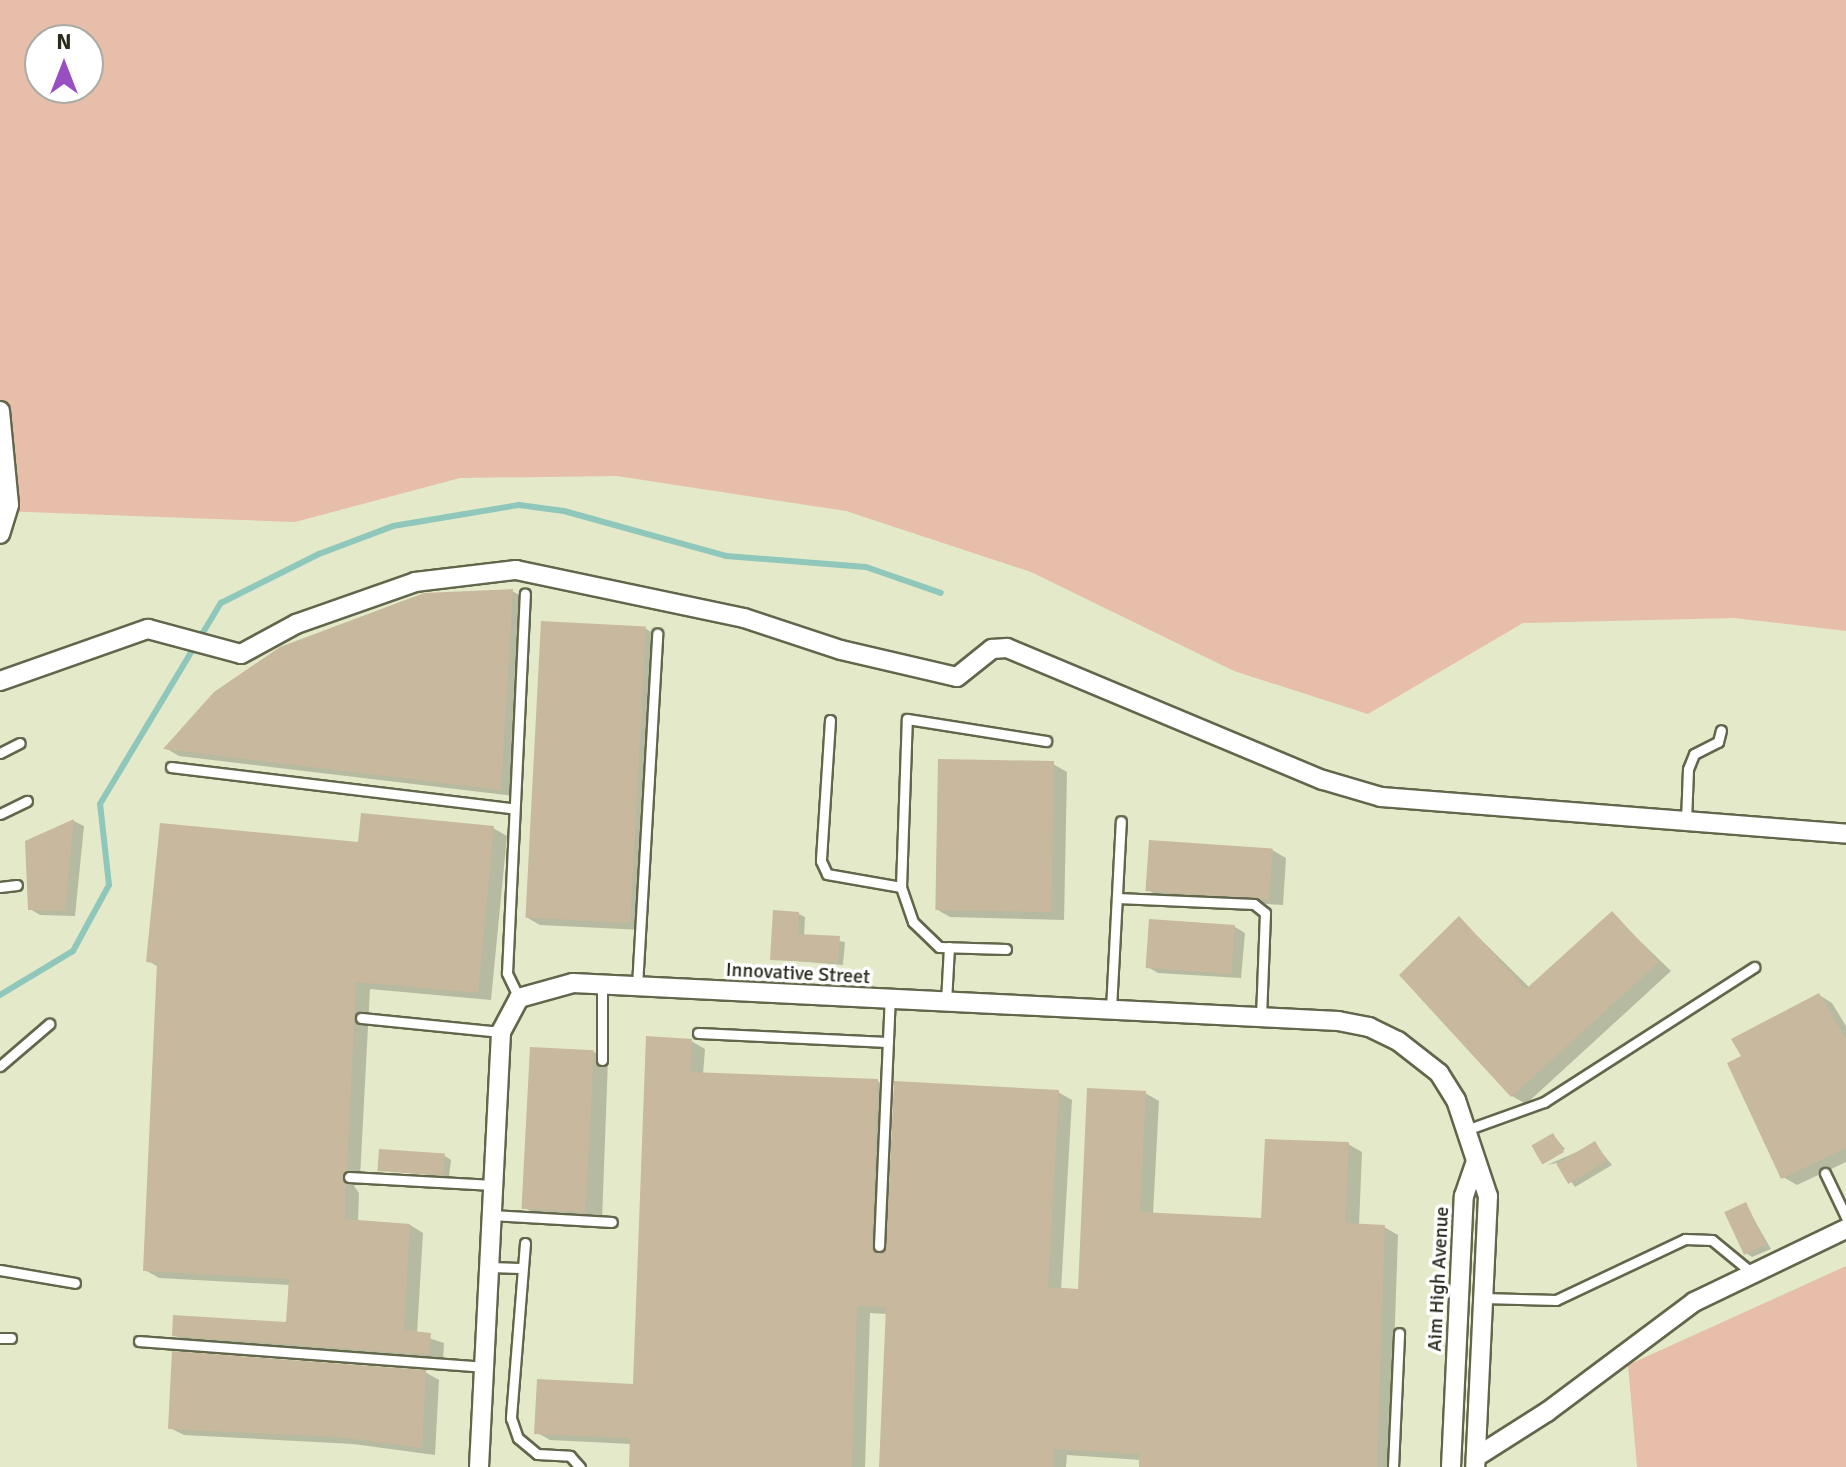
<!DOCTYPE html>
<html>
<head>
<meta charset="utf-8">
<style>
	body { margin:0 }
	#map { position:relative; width:1846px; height:1467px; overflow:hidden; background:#e4e9ca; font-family:Signika,sans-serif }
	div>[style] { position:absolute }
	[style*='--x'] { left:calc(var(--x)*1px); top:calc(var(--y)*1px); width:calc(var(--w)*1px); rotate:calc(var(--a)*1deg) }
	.green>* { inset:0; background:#e6bea9 }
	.shadow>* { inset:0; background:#0003 }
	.stream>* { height:6px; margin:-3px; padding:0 3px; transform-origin:3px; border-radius:3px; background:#90c7bb }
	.building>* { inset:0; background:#c8b89d; transform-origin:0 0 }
	.roads { filter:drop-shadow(2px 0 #62664b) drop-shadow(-2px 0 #62664b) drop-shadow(0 2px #62664b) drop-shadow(0 -2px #62664b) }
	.lane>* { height:9px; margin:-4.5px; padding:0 4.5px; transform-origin:4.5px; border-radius:4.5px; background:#fff }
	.street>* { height:18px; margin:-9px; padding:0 9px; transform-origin:9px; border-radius:9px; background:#fff }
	span { translate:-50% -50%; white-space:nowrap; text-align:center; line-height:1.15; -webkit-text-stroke:7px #fff; paint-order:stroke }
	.street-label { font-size:20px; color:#292b1f }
	.north { position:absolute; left:24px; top:24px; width:80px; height:80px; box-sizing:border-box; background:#fff; border:2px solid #a9aaa5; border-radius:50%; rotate:0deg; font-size:22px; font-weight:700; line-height:32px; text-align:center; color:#292b1f }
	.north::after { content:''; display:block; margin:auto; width:28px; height:36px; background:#974fc2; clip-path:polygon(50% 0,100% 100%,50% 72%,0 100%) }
</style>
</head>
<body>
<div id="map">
	<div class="green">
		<i style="clip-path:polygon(evenodd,0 0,1846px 0,1846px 631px,1734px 618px,1523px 623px,1368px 714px,1234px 671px,1031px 572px,846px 511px,617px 476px,460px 478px,295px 522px,0 511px,0 0,40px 40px,88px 40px,88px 88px,40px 88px,40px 40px)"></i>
		<i style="clip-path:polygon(1846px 1266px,1846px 1467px,1637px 1467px,1628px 1365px)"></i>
	</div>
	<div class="shadow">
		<i style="clip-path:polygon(512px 591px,526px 599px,514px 796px,179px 756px,167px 749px)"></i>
		<i style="clip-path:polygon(543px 624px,646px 629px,660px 637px,643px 930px,540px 925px,526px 917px)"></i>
		<i style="clip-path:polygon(1053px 764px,1067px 772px,1064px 920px,950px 917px,936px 909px)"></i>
		<i style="clip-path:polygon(74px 821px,84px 826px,75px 916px,40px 915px,30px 909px,27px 843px)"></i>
		<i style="clip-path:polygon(493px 828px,507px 836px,491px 1000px,370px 989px,360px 1178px,354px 1186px,359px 1193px,358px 1222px,410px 1225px,423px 1233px,417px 1334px,444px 1343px,443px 1362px,188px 1343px,174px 1335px,288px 1324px,290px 1285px,159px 1278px,145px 1270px,159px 967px,148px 961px,360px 844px)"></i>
		<i style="clip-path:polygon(1272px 850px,1286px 858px,1283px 905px,1162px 898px,1148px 890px)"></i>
		<i style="clip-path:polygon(799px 914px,805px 917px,804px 936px,845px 942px,843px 965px,772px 959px)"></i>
		<i style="clip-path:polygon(1612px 914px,1671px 971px,1526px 1104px,1512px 1096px,1459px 918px,1530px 988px)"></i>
		<i style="clip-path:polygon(1235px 927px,1245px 933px,1241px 978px,1158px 973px,1148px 967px)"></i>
		<i style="clip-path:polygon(1819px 995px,1832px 1003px,1846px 1026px,1846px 1162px,1797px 1185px,1783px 1177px,1744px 1057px)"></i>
		<i style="clip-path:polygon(691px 1041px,705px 1049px,703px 1075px,877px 1081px,891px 1089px,887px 1202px,1058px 1092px,1072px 1100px,1061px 1290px,1079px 1291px,1145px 1093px,1159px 1101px,1153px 1214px,1263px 1220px,1348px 1144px,1362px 1152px,1359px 1226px,1384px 1227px,1398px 1235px,1390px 1467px,1141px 1467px,1141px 1460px,1067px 1455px,1066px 1467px,881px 1467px,888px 1314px,870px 1313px,865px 1467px,631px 1467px,631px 1444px,550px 1440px,536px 1432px,635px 1386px)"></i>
		<i style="clip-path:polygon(594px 1052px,608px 1060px,602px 1220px,539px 1216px,525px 1208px)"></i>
		<i style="clip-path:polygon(1553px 1135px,1565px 1149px,1545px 1161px)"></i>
		<i style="clip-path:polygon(1595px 1144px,1612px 1165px,1575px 1187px,1557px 1163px,1547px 1165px)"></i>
		<i style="clip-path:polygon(445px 1156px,451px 1160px,449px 1177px,379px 1170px)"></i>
		<i style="clip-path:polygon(1745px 1204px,1771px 1249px,1752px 1257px,1746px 1253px)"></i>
		<i style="clip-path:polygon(425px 1372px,439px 1380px,435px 1455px,353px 1444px,184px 1435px,170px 1428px)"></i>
	</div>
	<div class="stream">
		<i style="--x:0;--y:995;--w:85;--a:-31.1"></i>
		<i style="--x:73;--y:951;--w:75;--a:-61.4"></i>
		<i style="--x:109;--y:885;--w:81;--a:-96.3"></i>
		<i style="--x:100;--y:804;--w:235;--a:-59"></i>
		<i style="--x:221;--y:603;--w:110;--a:-26.6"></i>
		<i style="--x:319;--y:554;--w:79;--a:-20.7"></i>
		<i style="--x:393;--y:526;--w:128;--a:-9.5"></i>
		<i style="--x:519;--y:505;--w:45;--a:7.6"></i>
		<i style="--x:564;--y:511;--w:168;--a:15.5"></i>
		<i style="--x:726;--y:556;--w:140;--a:4.5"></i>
		<i style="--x:866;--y:567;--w:79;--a:19.1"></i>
	</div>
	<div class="building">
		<i style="clip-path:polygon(513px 589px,501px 790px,163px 749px,214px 692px,280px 647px,424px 593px)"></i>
		<i style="left:541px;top:621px;width:105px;height:297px;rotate:3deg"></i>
		<i style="left:938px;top:759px;width:116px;height:151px;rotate:1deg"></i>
		<i style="clip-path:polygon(361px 813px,494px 826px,478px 993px,356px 982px,347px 1170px,342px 1177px,346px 1184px,345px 1219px,410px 1224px,404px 1330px,431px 1333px,429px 1355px,172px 1336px,173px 1315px,286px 1322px,289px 1279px,143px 1271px,157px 963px,146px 962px,160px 823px,358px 842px)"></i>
		<i style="clip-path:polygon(74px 819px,65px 911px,28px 910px,25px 841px)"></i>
		<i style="left:1149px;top:840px;width:124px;height:51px;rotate:4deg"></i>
		<i style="clip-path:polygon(773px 910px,799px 912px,798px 934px,840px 936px,838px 963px,770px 960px)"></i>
		<i style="clip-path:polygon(1612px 911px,1659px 962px,1511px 1097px,1399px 975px,1459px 916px,1526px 989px)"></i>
		<i style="left:1149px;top:919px;width:86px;height:49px;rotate:4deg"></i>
		<i style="clip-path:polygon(1819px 993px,1846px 1039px,1846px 1148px,1781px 1179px,1727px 1063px,1741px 1056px,1731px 1039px)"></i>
		<i style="clip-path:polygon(646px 1036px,692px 1039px,690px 1072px,878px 1079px,872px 1246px,878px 1253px,886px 1246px,894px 1081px,1059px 1090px,1048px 1287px,1078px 1289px,1087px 1088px,1146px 1091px,1140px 1212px,1261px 1218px,1265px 1139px,1349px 1142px,1345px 1223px,1385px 1225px,1377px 1467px,1139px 1467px,1139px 1454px,1054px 1449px,1053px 1467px,879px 1467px,886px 1307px,857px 1306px,852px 1467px,629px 1467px,630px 1438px,534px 1434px,537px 1379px,633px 1384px)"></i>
		<i style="left:530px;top:1047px;width:64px;height:162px;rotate:3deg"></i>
		<i style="left:1553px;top:1133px;width:22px;height:25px;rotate:60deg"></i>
		<i style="left:1595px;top:1141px;width:23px;height:45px;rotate:59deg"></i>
		<i style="left:379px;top:1149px;width:66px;height:22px;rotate:4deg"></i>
		<i style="left:1746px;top:1202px;width:47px;height:24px;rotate:65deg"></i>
		<i style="clip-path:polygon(172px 1351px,426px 1370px,422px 1448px,338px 1437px,168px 1429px)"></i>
	</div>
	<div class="roads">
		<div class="lane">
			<i style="--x:830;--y:720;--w:141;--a:93.7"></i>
			<i style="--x:821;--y:861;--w:14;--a:65"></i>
			<i style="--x:827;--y:874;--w:75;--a:10"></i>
			<i style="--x:0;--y:753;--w:22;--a:-27"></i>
			<i style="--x:171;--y:767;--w:343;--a:6.9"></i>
			<i style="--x:0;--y:814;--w:30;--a:-26"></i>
			<i style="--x:1686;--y:821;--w:52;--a:-87.8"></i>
			<i style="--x:1688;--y:769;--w:16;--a:-68"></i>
			<i style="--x:1694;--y:754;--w:27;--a:-27"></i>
			<i style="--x:1718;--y:742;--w:12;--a:-76"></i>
			<i style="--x:0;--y:887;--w:17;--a:-7"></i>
			<i style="--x:1117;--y:898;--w:137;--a:2.5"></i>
			<i style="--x:1254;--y:904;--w:14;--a:39"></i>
			<i style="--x:1265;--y:913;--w:104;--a:92.2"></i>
			<i style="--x:1006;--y:949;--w:67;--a:-178.3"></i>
			<i style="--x:939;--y:947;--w:36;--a:-136"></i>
			<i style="--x:913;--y:922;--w:37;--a:-109"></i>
			<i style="--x:901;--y:887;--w:168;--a:-88"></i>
			<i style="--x:907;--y:719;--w:141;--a:9"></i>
			<i style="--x:637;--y:986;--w:353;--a:-86.7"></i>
			<i style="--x:519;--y:998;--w:28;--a:-116"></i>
			<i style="--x:507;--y:973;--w:380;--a:-87.3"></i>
			<i style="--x:946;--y:1002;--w:55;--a:-86.9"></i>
			<i style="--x:1111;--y:1009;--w:188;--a:-87"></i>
			<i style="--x:361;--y:1018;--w:141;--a:5.7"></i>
			<i style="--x:698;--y:1033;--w:190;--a:2.7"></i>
			<i style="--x:602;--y:1060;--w:75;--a:-90"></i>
			<i style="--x:0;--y:1066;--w:65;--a:-40.6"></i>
			<i style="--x:1469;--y:1129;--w:80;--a:-19.8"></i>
			<i style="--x:1544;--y:1102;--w:250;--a:-32.7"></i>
			<i style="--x:1825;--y:1173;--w:49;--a:64.5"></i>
			<i style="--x:349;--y:1177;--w:144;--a:3.2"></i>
			<i style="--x:491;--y:1215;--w:121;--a:3.3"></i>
			<i style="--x:525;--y:1243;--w:176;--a:94.6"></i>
			<i style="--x:511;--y:1418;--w:21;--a:71"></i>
			<i style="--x:518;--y:1438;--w:25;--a:40"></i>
			<i style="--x:537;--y:1454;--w:33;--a:3"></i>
			<i style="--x:570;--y:1456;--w:15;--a:48"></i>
			<i style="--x:879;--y:1246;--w:247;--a:-87.5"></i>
			<i style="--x:488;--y:1267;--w:34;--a:2"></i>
			<i style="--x:0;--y:1270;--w:76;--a:9.8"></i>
			<i style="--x:1483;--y:1298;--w:73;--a:1.6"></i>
			<i style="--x:1556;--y:1300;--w:143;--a:-25.3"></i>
			<i style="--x:1685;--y:1239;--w:27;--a:2"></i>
			<i style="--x:1712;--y:1240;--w:52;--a:39.5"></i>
			<i style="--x:0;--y:1338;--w:11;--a:0"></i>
			<i style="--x:139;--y:1341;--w:347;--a:4.3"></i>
			<i style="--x:1393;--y:1467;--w:134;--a:-87.4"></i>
		</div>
		<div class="street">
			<i style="--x:0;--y:411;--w:94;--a:84.5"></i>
			<i style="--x:9;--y:505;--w:30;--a:107"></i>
			<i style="--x:0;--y:681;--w:157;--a:-19.4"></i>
			<i style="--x:148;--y:629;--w:96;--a:15"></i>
			<i style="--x:241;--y:654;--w:63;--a:-28.6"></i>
			<i style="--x:296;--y:624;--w:126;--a:-19.4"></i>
			<i style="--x:415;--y:582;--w:102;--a:-6.8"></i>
			<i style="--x:516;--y:570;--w:233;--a:11.9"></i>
			<i style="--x:744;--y:618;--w:102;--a:18.3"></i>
			<i style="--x:841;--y:650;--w:119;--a:13.1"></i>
			<i style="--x:957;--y:677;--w:45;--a:-38.7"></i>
			<i style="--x:992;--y:649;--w:15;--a:-4"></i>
			<i style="--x:1007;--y:648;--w:342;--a:22.7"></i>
			<i style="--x:1323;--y:780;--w:60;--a:16.3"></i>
			<i style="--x:1381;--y:797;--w:466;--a:4.5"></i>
			<i style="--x:1476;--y:1457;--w:84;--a:-32.4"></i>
			<i style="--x:1547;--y:1412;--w:184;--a:-36.8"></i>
			<i style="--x:1694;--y:1302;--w:169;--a:-25.7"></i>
			<i style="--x:479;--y:1467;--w:436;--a:-87.1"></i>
			<i style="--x:501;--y:1032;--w:38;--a:-62"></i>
			<i style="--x:519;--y:998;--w:56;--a:-15.5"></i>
			<i style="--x:573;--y:983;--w:766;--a:2.84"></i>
			<i style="--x:1338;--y:1021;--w:32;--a:11"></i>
			<i style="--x:1369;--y:1027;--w:32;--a:26"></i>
			<i style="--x:1398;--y:1041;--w:52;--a:38"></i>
			<i style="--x:1439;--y:1073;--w:32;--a:58"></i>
			<i style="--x:1456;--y:1100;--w:101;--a:71.6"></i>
			<i style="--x:1488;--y:1196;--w:271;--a:92.7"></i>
			<i style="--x:1451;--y:1467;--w:271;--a:-87.3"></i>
			<i style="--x:1464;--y:1196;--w:36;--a:-71"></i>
		</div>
	</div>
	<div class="street-label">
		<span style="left:798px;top:973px;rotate:3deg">Innovative Street</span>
		<span style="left:1438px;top:1279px;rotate:-87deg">Aim High Avenue</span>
	</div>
	<div class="north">N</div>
</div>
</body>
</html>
